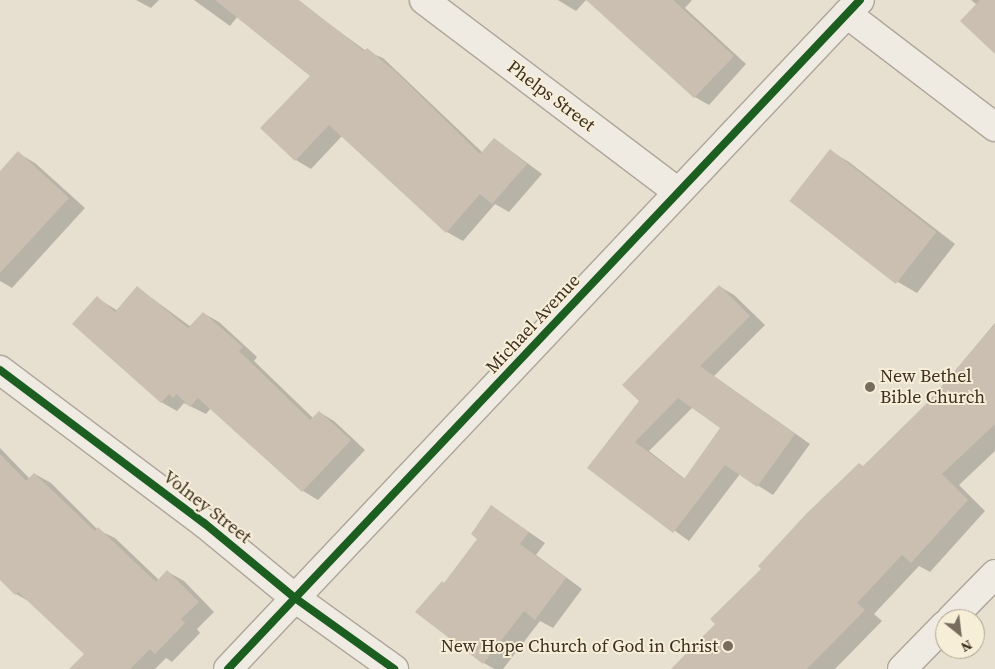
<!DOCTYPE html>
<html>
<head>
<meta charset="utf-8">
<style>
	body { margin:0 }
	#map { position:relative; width:995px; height:669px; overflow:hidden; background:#e7e0d1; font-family:"Source Serif 4",serif }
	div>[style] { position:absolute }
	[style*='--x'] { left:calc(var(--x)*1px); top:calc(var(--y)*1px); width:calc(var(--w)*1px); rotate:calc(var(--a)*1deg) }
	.shadow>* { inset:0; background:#0003 }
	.building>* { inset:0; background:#cbbfb2; transform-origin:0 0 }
	.roads { filter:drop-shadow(1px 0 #ada599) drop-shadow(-1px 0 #ada599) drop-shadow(0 1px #ada599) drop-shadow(0 -1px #ada599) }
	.minor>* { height:28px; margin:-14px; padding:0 14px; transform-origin:14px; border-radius:14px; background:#efebe3 }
	.cycleway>* { height:8px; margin:-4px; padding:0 4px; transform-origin:4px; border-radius:4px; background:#1b5e20 }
	.dots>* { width:14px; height:14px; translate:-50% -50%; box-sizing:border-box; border:2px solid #f7eed8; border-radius:50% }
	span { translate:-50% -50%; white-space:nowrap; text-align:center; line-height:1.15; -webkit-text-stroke:4px #f7eed8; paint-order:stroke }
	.street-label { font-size:18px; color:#3d2e20 }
	.poi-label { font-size:18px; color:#3d2e20 }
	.left { translate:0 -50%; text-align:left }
	.right { translate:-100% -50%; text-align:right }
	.north { position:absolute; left:935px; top:609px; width:50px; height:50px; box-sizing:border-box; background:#f7eed8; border:1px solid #ada18e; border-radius:50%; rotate:151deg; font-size:14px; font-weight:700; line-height:20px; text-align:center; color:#3d2e20 }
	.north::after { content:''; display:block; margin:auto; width:18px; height:22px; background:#786c5e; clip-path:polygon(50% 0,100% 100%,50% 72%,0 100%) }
</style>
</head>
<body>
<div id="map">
	<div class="shadow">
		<i style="clip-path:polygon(136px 0,159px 0,151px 8px)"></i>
		<i style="clip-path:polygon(194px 0,290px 0,306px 7px,366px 51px,383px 58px,483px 153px,495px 139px,542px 174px,509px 212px,495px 204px,463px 241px,447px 232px,342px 136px,311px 169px,296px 160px,311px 76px,238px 16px,230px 26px)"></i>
		<i style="clip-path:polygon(558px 0,586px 0,576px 11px)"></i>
		<i style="clip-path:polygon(588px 0,692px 0,685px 8px,746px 64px,709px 105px,695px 97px)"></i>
		<i style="clip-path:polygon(971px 0,995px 0,995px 51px,977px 5px)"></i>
		<i style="clip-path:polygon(830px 151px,849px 162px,955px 244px,917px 293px,898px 282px)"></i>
		<i style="clip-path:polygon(18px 153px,35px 163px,85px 208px,12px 288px,0 281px,0 173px)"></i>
		<i style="clip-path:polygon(evenodd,719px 286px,734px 295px,765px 325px,714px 376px,810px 444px,773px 495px,740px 474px,689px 541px,588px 468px,640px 401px,719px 286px,693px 407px,722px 427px,685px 479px,649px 451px,693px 407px)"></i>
		<i style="clip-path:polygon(138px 288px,191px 327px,203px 313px,219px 322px,257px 357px,254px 361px,313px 418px,319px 412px,334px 421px,365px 450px,318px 500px,303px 491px,211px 408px,206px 414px,184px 403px,177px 411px,161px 402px,97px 298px,118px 311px)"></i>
		<i style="clip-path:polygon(995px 323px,995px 451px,959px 485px,985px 511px,930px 572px,919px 566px,874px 614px,882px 621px,835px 669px,673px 669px,928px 403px)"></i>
		<i style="clip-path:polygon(0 448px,30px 479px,35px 474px,51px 483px,98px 530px,115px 538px,159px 580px,168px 572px,184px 581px,214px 612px,197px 629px,200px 633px,172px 662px,166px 658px,155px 669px,71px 669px,86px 654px,32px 603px,16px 594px,0 579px)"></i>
		<i style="clip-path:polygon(491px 506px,545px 543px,536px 555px,582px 589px,553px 628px,540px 621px,503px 669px,494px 669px,484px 663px,445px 584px,479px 539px)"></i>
	</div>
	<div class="building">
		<i style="clip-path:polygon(215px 0,299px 0,364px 51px,367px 48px,396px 72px,480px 154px,494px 138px,527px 164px,492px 204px,480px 194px,446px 233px,329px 125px,295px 161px,260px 128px,310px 76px)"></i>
		<i style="clip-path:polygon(586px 0,673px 0,734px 56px,694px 98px)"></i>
		<i style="clip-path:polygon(980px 0,995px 0,995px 54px,960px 21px)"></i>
		<i style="left:830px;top:149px;width:135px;height:66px;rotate:38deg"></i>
		<i style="clip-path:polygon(18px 151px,69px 198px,0 273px,0 171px)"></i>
		<i style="clip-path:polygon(evenodd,719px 285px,750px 316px,700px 366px,795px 434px,757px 487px,725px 465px,673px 533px,587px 468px,639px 401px,622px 385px,719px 285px,678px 398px,720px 428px,684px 479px,635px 442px,678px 398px)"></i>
		<i style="clip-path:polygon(137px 286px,188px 328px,203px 312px,243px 347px,239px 351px,310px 420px,319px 411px,351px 440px,302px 492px,198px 398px,190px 407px,177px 394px,173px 398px,169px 394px,161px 403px,72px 324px,97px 296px,115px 312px)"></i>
		<i style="clip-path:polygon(995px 324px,995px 424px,942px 474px,968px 500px,911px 563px,902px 555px,857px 603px,865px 610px,807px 669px,671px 669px,715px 624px,710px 619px,761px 569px,758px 566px,806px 514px,859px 463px,863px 466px,927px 403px)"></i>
		<i style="clip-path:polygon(0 454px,26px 481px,34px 473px,95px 531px,98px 527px,156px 582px,167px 570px,199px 602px,181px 619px,185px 623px,155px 654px,150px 649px,130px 669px,69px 669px,84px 654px,18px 592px,15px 595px,0 580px)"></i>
		<i style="clip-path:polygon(491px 505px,529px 532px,520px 544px,566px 578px,535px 620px,524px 611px,483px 664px,415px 612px,442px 581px,444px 583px,477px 539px,471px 534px)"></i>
	</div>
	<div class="roads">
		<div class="minor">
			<i style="--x:424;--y:0;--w:318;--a:37.1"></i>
			<i style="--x:847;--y:14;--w:186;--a:37.4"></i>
			<i style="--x:0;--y:370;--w:255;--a:36.9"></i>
			<i style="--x:204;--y:523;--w:118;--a:39.5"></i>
			<i style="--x:295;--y:598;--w:122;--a:35.6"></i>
			<i style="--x:951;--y:619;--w:63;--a:-45.6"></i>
			<i style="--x:228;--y:669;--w:920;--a:-46.63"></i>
			<i style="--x:902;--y:669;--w:62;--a:-45.7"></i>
		</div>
	</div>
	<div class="cycleway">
		<i style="--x:0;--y:370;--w:255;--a:36.9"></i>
		<i style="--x:204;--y:523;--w:118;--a:39.5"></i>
		<i style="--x:295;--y:598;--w:122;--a:35.6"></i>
		<i style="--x:228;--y:669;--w:920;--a:-46.63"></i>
	</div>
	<div class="dots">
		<i style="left:870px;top:387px;background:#786c5e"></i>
		<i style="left:728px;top:646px;background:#786c5e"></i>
	</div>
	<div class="street-label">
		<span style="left:551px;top:96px;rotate:37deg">Phelps Street</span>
		<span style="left:533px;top:324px;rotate:-47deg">Michael Avenue</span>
		<span style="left:207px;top:507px;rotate:38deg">Volney Street</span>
	</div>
	<div class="poi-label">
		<span class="left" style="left:880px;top:387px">New Bethel<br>Bible Church</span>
		<span class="right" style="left:718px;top:646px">New Hope Church of God in Christ</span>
	</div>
	<div class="north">N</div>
</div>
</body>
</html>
